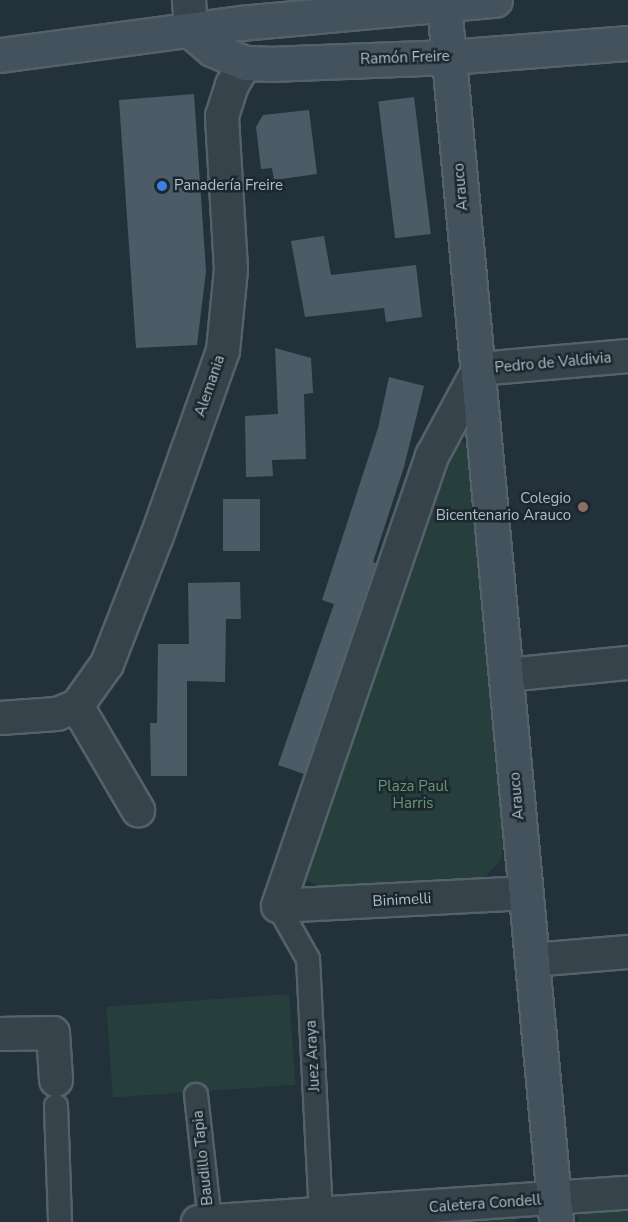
<!DOCTYPE html>
<html>
<head>
<meta charset="utf-8">
<style>
	body { margin:0 }
	#map { position:relative; width:628px; height:1222px; overflow:hidden; background:#23313b; font-family:"Nunito Sans",sans-serif }
	div>[style] { position:absolute }
	[style*='--x'] { left:calc(var(--x)*1px); top:calc(var(--y)*1px); width:calc(var(--w)*1px); rotate:calc(var(--a)*1deg) }
	.green>* { inset:0; background:#263e3c; transform-origin:0 0 }
	.building>* { inset:0; background:#4c5c67; transform-origin:0 0 }
	.roads { filter:drop-shadow(2px 0 #556169) drop-shadow(-2px 0 #556169) drop-shadow(0 2px #556169) drop-shadow(0 -2px #556169) }
	.pedestrian>* { height:22px; margin:-11px; padding:0 11px; transform-origin:11px; border-radius:11px; background:#36434b }
	.minor>* { height:32px; margin:-16px; padding:0 16px; transform-origin:16px; border-radius:16px; background:#36434b }
	.secondary>* { height:33px; margin:-16.5px; padding:0 16.5px; transform-origin:16.5px; border-radius:16.5px; background:#44525e }
	.dots>* { width:16px; height:16px; translate:-50% -50%; box-sizing:border-box; border:3px solid #1c2830; border-radius:50% }
	span { translate:-50% -50%; white-space:nowrap; text-align:center; line-height:1.15; -webkit-text-stroke:5px #1c2830; paint-order:stroke }
	.street-label { font-size:15px; color:#b2bec7 }
	.poi-label { font-size:15px; color:#b2bec7 }
	.left { translate:0 -50%; text-align:left }
	.right { translate:-100% -50%; text-align:right }
	.park-label { font-size:15px; color:#69986c }
</style>
</head>
<body>
<div id="map">
	<div class="green">
		<i style="clip-path:polygon(462px 441px,471px 449px,506px 833px,501px 859px,485px 878px,326px 890px,307px 880px,298px 862px,449px 442px)"></i>
		<i style="left:289px;top:994px;width:91px;height:183px;rotate:86deg"></i>
		<i style="clip-path:polygon(628px 1202px,628px 1222px,578px 1222px,577px 1206px)"></i>
		<i style="clip-path:polygon(514px 1211px,515px 1222px,360px 1222px)"></i>
	</div>
	<div class="building">
		<i style="clip-path:polygon(194px 94px,206px 271px,197px 345px,136px 348px,119px 100px)"></i>
		<i style="left:414px;top:97px;width:138px;height:36px;rotate:83deg"></i>
		<i style="clip-path:polygon(309px 110px,317px 174px,274px 180px,272px 168px,261px 169px,256px 127px,263px 115px)"></i>
		<i style="clip-path:polygon(324px 236px,331px 275px,416px 265px,422px 317px,386px 322px,384px 308px,305px 317px,291px 241px)"></i>
		<i style="clip-path:polygon(275px 348px,311px 358px,313px 393px,304px 394px,306px 459px,272px 460px,273px 476px,246px 477px,245px 416px,278px 414px)"></i>
		<i style="clip-path:polygon(389px 377px,424px 386px,404px 467px,373px 562px,376px 563px,304px 774px,278px 765px,334px 604px,322px 600px,378px 428px)"></i>
		<i style="left:223px;top:499px;width:37px;height:52px"></i>
		<i style="clip-path:polygon(240px 582px,241px 619px,226px 619px,225px 682px,187px 681px,187px 776px,151px 776px,150px 723px,157px 723px,158px 644px,189px 644px,188px 583px)"></i>
	</div>
	<div class="roads">
		<div class="pedestrian">
			<i style="--x:278;--y:906;--w:61;--a:60.5"></i>
			<i style="--x:308;--y:959;--w:255;--a:87.1"></i>
			<i style="--x:196;--y:1095;--w:127;--a:83.7"></i>
			<i style="--x:56;--y:1106;--w:116;--a:88"></i>
		</div>
		<div class="minor">
			<i style="--x:189;--y:0;--w:31;--a:86"></i>
			<i style="--x:507;--y:675;--w:122;--a:-5.7"></i>
			<i style="--x:77;--y:706;--w:121;--a:59.6"></i>
			<i style="--x:0;--y:718;--w:57;--a:-4"></i>
			<i style="--x:57;--y:714;--w:22;--a:-22"></i>
			<i style="--x:77;--y:706;--w:52;--a:-54.5"></i>
			<i style="--x:107;--y:664;--w:137;--a:-68.7"></i>
			<i style="--x:157;--y:536;--w:196;--a:-70.4"></i>
			<i style="--x:223;--y:351;--w:82;--a:-84.4"></i>
			<i style="--x:231;--y:269;--w:153;--a:-93.4"></i>
			<i style="--x:222;--y:116;--w:33;--a:-72"></i>
			<i style="--x:232;--y:85;--w:26;--a:-59"></i>
			<i style="--x:526;--y:893;--w:248;--a:177"></i>
			<i style="--x:278;--y:906;--w:476;--a:-71.1"></i>
			<i style="--x:432;--y:456;--w:99;--a:-61.6"></i>
			<i style="--x:479;--y:369;--w:150;--a:-5"></i>
			<i style="--x:532;--y:960;--w:96;--a:-4.8"></i>
			<i style="--x:0;--y:1034;--w:53;--a:-1.1"></i>
			<i style="--x:53;--y:1033;--w:47;--a:86.3"></i>
			<i style="--x:198;--y:1222;--w:431;--a:-3.9"></i>
		</div>
		<div class="secondary">
			<i style="--x:444;--y:5;--w:1222;--a:84.74"></i>
			<i style="--x:191;--y:31;--w:28;--a:41"></i>
			<i style="--x:212;--y:49;--w:17;--a:24"></i>
			<i style="--x:228;--y:56;--w:18;--a:22"></i>
			<i style="--x:245;--y:63;--w:24;--a:2"></i>
			<i style="--x:269;--y:64;--w:180;--a:-2.2"></i>
			<i style="--x:449;--y:57;--w:180;--a:-4.5"></i>
			<i style="--x:0;--y:55;--w:242;--a:-7.6"></i>
			<i style="--x:240;--y:23;--w:256;--a:-5.2"></i>
		</div>
	</div>
	<div class="dots">
		<i style="left:162px;top:186px;background:#3f7fe0"></i>
		<i style="left:583px;top:507px;background:#8d6e63"></i>
	</div>
	<div class="street-label">
		<span style="left:405px;top:58px;rotate:-2deg">Ramón Freire</span>
		<span style="left:461px;top:187px;rotate:-95deg">Arauco</span>
		<span style="left:553px;top:363px;rotate:-5deg">Pedro de Valdivia</span>
		<span style="left:210px;top:386px;rotate:-71deg">Alemania</span>
		<span style="left:517px;top:796px;rotate:-95deg">Arauco</span>
		<span style="left:402px;top:900px;rotate:-3deg">Binimelli</span>
		<span style="left:313px;top:1056px;rotate:-93deg">Juez Araya</span>
		<span style="left:203px;top:1158px;rotate:-96deg">Baudillo Tapia</span>
		<span style="left:485px;top:1204px;rotate:-4deg">Caletera Condell</span>
	</div>
	<div class="poi-label">
		<span class="left" style="left:174px;top:186px">Panadería Freire</span>
		<span class="right" style="left:571px;top:507px">Colegio<br>Bicentenario Arauco</span>
	</div>
	<div class="park-label">
		<span style="left:413px;top:795px">Plaza Paul<br>Harris</span>
	</div>
</div>
</body>
</html>
